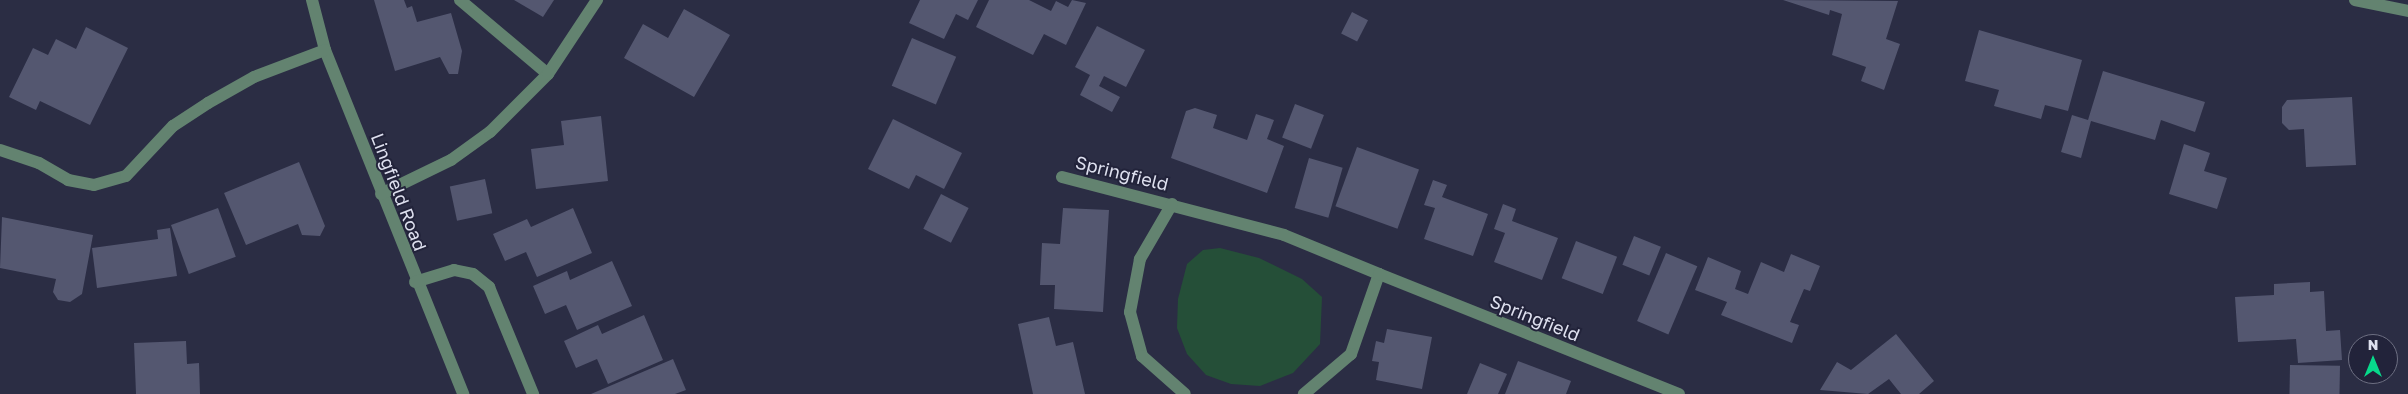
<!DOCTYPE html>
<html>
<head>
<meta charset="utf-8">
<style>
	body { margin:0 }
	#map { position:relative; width:2408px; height:394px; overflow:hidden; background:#2b2d44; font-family:"Golos Text",sans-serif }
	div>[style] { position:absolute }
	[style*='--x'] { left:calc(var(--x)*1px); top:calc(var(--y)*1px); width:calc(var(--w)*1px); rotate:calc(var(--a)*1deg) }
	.green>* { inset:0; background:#254f38 }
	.building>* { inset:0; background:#545770; transform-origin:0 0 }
	.minor>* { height:12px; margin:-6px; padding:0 6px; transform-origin:6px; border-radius:6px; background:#638370 }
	span { translate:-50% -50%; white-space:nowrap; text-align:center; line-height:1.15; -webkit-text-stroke:4px #22233a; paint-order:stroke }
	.street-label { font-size:18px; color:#dee0ef }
	.north { position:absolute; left:2348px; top:334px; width:50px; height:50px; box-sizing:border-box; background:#22233a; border:1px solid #6d6f82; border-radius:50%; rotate:0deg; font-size:14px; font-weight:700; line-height:20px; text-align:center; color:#dee0ef }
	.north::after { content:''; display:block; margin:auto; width:18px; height:22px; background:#07d98b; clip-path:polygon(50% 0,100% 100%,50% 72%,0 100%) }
</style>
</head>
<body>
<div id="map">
	<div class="green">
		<i style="clip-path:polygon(1220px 248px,1259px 258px,1302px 279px,1322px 297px,1320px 344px,1293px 373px,1260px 386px,1231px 384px,1206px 375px,1187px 354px,1177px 328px,1178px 299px,1187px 264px,1203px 250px)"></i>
	</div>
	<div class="building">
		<i style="clip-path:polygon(374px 0,404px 0,407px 8px,412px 6px,417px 22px,451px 13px,462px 51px,458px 74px,449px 74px,440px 57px,395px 71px)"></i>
		<i style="clip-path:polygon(514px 0,554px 0,543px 17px)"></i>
		<i style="clip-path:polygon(920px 0,978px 0,968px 20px,956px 14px,944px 39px,909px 23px)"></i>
		<i style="clip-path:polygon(989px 0,1029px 0,1051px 11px,1056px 1px,1068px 7px,1072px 0,1086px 3px,1066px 45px,1044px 34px,1033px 55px,976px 27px)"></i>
		<i style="clip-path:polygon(1783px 0,1898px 1px,1886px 39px,1900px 44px,1884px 90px,1861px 81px,1866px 67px,1832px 55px,1842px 14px,1830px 10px,1829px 15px)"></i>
		<i style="clip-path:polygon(684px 9px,730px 35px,694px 97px,624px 58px,643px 24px,668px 38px)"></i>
		<i style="left:1352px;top:12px;width:18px;height:24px;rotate:27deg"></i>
		<i style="clip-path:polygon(1097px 26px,1145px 50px,1126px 87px,1104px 76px,1099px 86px,1120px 97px,1112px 112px,1080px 95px,1090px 75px,1075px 67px)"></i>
		<i style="clip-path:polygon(86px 27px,128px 48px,90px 125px,40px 101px,36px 110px,9px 97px,33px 48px,48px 55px,56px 39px,76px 49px)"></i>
		<i style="clip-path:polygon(1979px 30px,2082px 60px,2068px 111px,2045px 105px,2041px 119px,1994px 106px,1999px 90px,1965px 81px)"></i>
		<i style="left:912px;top:38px;width:48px;height:52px;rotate:23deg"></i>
		<i style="clip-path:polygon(2103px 71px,2205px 102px,2195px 132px,2161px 120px,2155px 140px,2091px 121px,2081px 158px,2061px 152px,2072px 115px,2088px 120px)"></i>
		<i style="clip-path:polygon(2352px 97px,2356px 165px,2306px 167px,2304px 129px,2289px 130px,2282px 123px,2282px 107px,2287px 100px)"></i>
		<i style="left:1295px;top:104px;width:31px;height:36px;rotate:21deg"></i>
		<i style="clip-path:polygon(1195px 108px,1217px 115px,1213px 128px,1247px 140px,1256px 114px,1274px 120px,1267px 139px,1284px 146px,1267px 193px,1171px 158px,1186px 111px)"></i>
		<i style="clip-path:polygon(601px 116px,608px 181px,536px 189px,531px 149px,564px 145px,561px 121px)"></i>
		<i style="clip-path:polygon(893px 119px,962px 153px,944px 189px,916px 175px,909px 189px,868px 169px)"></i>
		<i style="clip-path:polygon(2184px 144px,2210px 153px,2204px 171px,2227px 178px,2217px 209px,2169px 194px)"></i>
		<i style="left:1357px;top:147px;width:66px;height:63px;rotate:20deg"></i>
		<i style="left:1309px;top:158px;width:35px;height:52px;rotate:16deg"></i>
		<i style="clip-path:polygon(299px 162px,325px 226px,320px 236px,302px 235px,298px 224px,246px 245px,224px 193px)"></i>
		<i style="left:485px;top:179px;width:35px;height:36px;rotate:78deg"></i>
		<i style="clip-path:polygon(1433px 180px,1447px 185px,1442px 197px,1488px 214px,1473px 256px,1424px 239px,1435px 208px,1424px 205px)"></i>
		<i style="left:941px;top:194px;width:31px;height:39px;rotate:27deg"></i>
		<i style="clip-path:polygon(1503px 204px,1516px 209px,1512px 221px,1558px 238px,1542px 280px,1494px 262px,1505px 233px,1494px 229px)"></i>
		<i style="left:218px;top:208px;width:52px;height:50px;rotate:70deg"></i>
		<i style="clip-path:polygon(573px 208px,592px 253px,537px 277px,526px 252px,505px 261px,493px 234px,527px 219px,531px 227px)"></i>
		<i style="clip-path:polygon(1063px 208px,1109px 210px,1103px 312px,1054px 309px,1055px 285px,1040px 285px,1042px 243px,1060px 244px)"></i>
		<i style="clip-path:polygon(2px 217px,93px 235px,82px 294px,70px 302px,58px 300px,53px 292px,56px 279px,0 268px)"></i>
		<i style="clip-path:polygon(170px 228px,177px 276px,97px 288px,92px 248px,158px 239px,157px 230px)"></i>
		<i style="left:1634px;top:236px;width:29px;height:31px;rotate:22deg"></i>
		<i style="left:1576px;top:241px;width:44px;height:40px;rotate:21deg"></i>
		<i style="left:1666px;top:253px;width:34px;height:74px;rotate:23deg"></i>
		<i style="clip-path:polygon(1791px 254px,1820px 266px,1810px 291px,1804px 289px,1790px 322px,1799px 325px,1792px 343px,1721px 315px,1727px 302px,1695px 290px,1708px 257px,1741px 271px,1735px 289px,1748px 294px,1761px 262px,1784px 272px)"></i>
		<i style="clip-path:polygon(612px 261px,632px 306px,577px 330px,566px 305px,545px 314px,533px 286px,567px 271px,570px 280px)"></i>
		<i style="clip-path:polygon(2310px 282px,2310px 292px,2324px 291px,2326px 331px,2340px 330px,2342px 360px,2298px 363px,2296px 339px,2238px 342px,2235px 297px,2274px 295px,2274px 284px)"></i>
		<i style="clip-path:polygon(644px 315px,663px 360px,608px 384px,597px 359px,576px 368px,564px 341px,598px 325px,602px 334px)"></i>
		<i style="clip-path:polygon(1049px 317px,1056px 346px,1073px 342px,1085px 394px,1033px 394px,1018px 324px)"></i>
		<i style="clip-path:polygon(1387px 329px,1432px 337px,1422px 389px,1376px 380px,1379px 362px,1372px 361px,1376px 341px,1384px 343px)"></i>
		<i style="clip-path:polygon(1896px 334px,1934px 381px,1919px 394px,1901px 394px,1889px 379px,1868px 394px,1820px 390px,1837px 362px,1851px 370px)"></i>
		<i style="clip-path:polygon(186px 341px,187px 364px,199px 363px,200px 394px,136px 394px,134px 343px)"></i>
		<i style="clip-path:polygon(673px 359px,686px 390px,675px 394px,591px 394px)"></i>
		<i style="clip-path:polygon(1518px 361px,1571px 381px,1566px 394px,1505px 394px)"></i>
		<i style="clip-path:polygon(1480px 363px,1507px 374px,1498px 394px,1467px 394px)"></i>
		<i style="left:2290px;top:365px;width:50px;height:29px;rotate:1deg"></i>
	</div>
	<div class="minor">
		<i style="--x:312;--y:0;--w:52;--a:75.4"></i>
		<i style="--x:325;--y:50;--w:371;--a:68.1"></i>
		<i style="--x:460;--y:0;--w:115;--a:40.1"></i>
		<i style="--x:2355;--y:0;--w:54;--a:11.7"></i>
		<i style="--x:0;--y:150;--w:41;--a:18.4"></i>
		<i style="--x:39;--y:163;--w:34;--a:30"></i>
		<i style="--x:68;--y:180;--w:26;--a:11"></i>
		<i style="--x:94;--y:185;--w:33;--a:-16"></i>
		<i style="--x:126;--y:176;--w:69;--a:-46.8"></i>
		<i style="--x:173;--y:126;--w:42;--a:-33.3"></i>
		<i style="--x:208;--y:103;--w:53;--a:-29.5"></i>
		<i style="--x:254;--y:77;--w:76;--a:-20.8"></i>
		<i style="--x:1062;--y:177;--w:229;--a:14.6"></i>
		<i style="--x:1284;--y:235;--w:103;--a:22.3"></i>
		<i style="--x:1379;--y:274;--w:85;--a:109.3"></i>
		<i style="--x:1351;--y:354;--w:62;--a:139.6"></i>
		<i style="--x:381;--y:194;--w:78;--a:-25.9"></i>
		<i style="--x:451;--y:160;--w:48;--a:-35.7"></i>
		<i style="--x:490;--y:132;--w:82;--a:-45"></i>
		<i style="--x:548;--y:74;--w:89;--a:-56.5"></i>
		<i style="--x:1172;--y:204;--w:64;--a:120.2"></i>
		<i style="--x:1140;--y:259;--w:54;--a:100.7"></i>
		<i style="--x:1130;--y:312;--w:46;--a:74.7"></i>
		<i style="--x:1142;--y:356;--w:57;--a:41.5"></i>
		<i style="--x:1379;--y:274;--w:323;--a:21.8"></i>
		<i style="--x:415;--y:282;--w:41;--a:-17.1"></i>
		<i style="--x:454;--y:270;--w:19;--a:12"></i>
		<i style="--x:473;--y:274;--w:21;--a:39"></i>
		<i style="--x:489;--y:287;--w:116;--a:67.6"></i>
	</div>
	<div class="street-label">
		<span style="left:1122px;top:173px;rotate:14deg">Springfield</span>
		<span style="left:399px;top:192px;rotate:69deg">Lingfield Road</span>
		<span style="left:1535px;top:318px;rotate:22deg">Springfield</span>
	</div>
	<div class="north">N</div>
</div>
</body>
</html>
